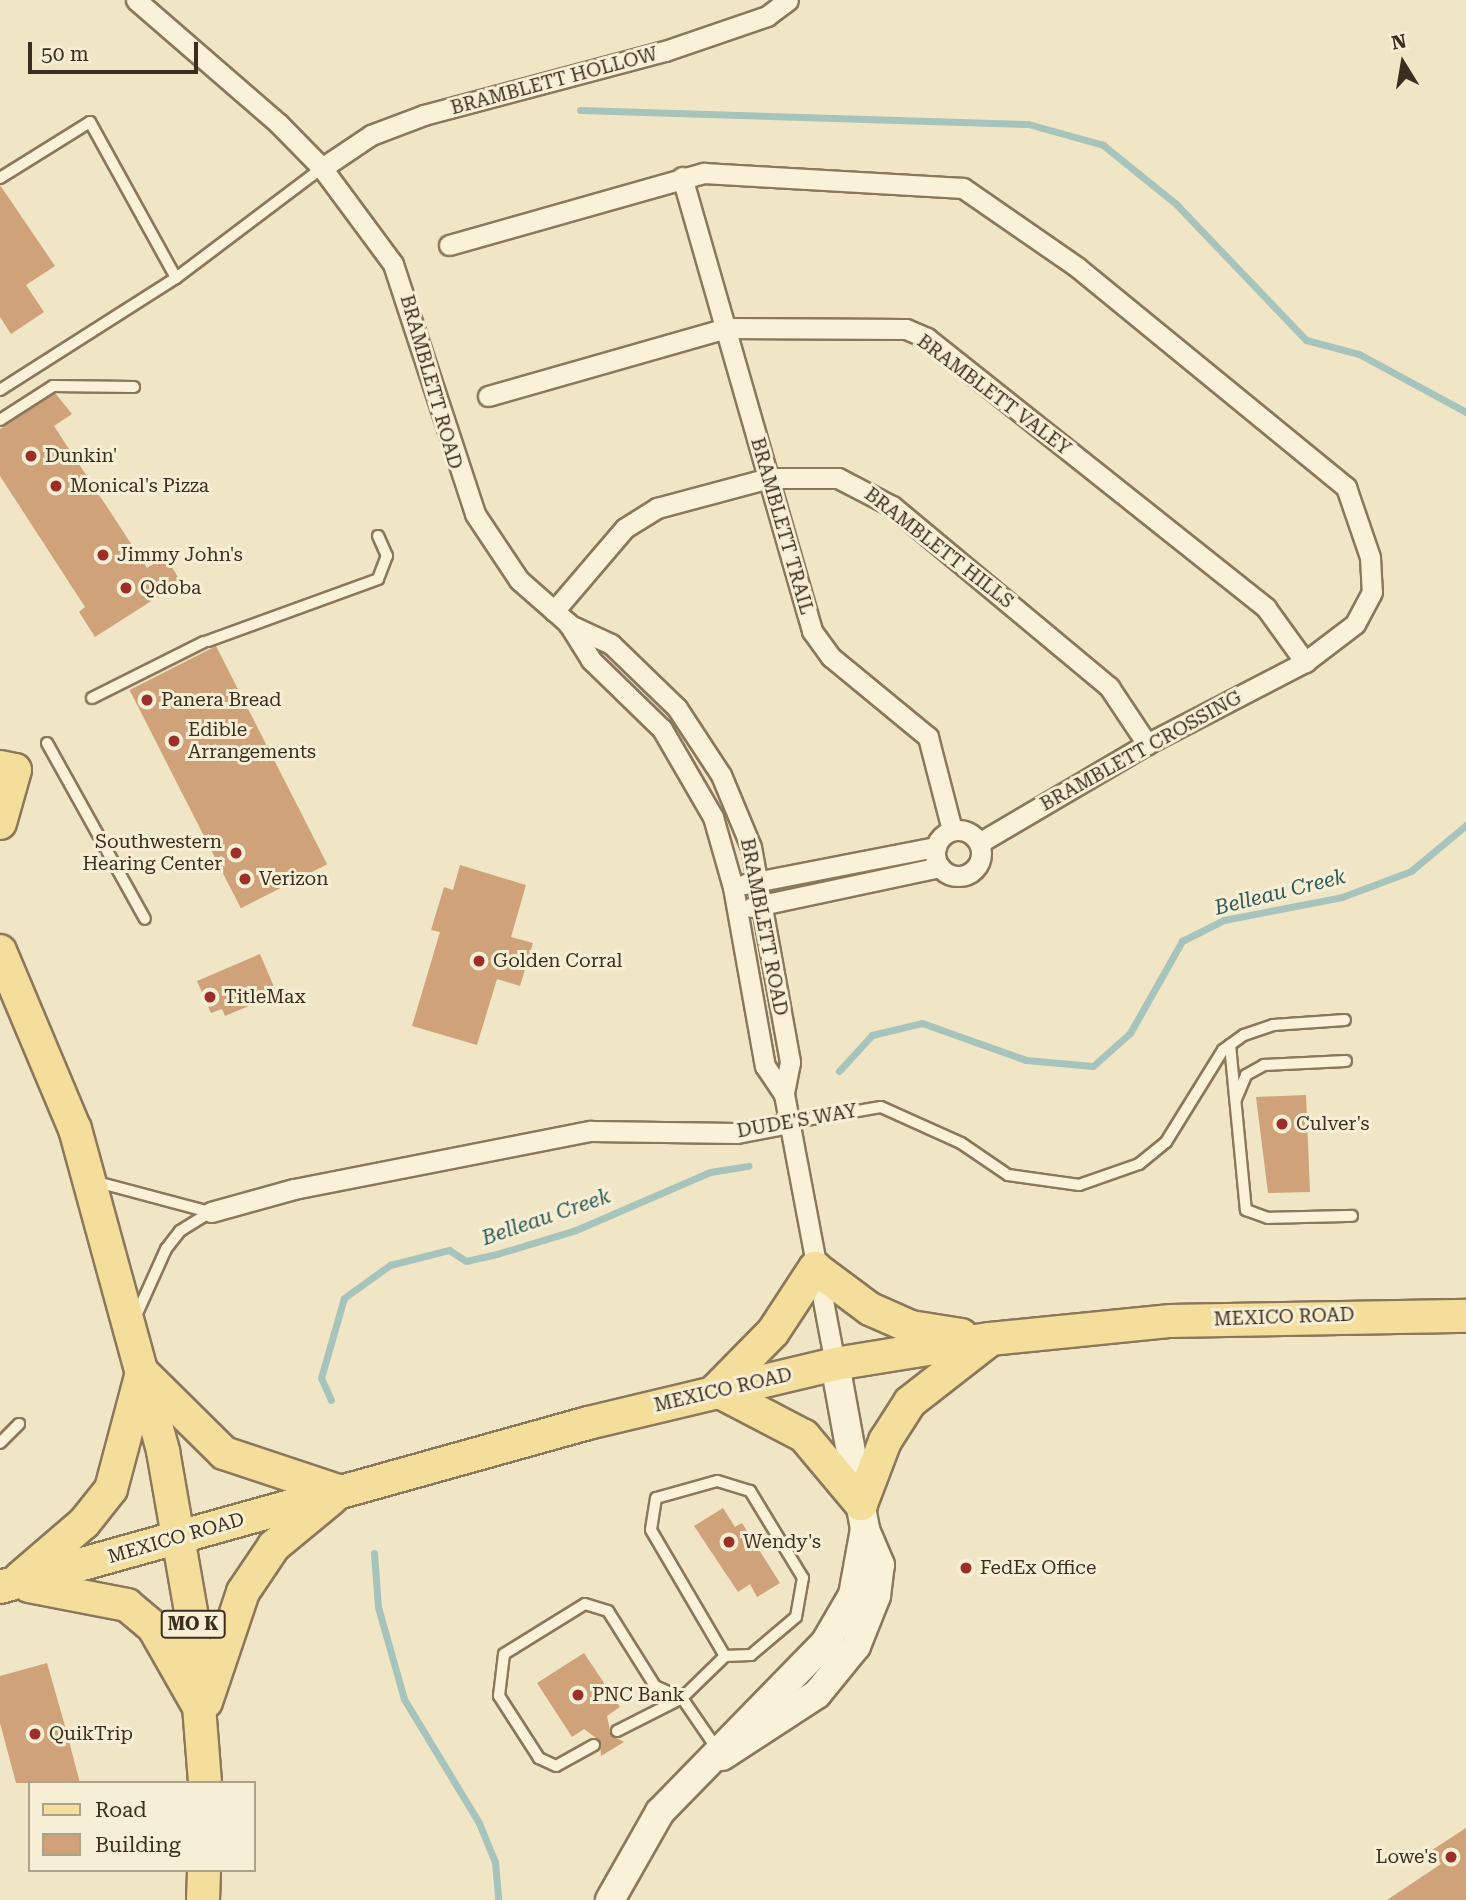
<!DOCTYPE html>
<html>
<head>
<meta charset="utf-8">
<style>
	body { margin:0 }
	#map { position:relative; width:1466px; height:1900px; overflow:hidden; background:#f0e6c5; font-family:"Roboto Serif",serif }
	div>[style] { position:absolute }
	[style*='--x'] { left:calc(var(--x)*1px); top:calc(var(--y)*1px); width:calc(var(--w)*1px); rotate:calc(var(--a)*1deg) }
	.stream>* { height:7px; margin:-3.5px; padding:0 3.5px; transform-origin:3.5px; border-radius:3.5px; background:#a6c3bc }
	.building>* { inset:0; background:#cfa279; transform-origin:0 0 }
	.roads { filter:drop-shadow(2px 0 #8b775a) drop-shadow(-2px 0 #8b775a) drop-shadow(0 2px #8b775a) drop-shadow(0 -2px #8b775a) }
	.lane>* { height:10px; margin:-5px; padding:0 5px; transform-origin:5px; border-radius:5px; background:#faf2d8 }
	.street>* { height:19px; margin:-9.5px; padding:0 9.5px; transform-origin:9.5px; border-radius:9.5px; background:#faf2d8 }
	.street>.ring { margin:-9.5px; padding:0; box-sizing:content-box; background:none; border:19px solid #faf2d8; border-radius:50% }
	.secondary>* { height:28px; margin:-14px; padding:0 14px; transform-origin:14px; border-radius:14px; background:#faf2d8 }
	.primary>* { height:32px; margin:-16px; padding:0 16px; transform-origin:16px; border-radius:16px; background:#f3de9c }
	.dots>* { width:19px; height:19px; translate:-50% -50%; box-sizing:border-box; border:4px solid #f7efd5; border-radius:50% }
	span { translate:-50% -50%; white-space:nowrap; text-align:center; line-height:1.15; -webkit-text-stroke:6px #f7efd5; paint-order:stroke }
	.shield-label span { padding:2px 5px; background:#f7efd5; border:2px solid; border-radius:5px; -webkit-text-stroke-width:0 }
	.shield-label { font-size:18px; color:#3b2e1e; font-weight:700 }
	.street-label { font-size:19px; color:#3b2e1e }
	.poi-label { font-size:19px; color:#3b2e1e }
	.left { translate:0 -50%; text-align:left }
	.right { translate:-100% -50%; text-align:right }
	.water-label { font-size:21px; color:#2d5b5b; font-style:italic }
	.legend { position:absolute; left:28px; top:1781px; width:228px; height:91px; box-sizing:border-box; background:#f7efd5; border:2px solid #aca28c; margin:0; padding:9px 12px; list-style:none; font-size:21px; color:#3b2e1e }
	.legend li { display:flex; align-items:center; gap:14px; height:35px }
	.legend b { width:35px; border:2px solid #aca28c }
	.north { position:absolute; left:1368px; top:28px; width:70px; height:70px; -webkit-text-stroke:5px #f7efd5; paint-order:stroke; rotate:349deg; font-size:19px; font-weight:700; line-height:28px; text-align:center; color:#3b2e1e }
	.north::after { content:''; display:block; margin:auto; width:24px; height:32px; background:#3b2e1e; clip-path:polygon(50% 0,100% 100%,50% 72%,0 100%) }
	.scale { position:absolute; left:28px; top:42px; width:170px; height:32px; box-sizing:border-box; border:4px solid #3b2e1e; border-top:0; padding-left:9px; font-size:21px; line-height:24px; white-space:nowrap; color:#3b2e1e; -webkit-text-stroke:5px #f7efd5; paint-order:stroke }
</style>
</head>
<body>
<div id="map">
	<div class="stream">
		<i style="--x:580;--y:110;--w:448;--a:1.8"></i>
		<i style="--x:1028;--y:124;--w:78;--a:15.6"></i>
		<i style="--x:1103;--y:145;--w:94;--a:38.9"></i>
		<i style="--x:1176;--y:204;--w:188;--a:46.3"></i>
		<i style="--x:1306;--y:340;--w:55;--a:14.8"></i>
		<i style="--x:1359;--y:354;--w:122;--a:28.5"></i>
		<i style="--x:839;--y:1071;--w:49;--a:-47.5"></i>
		<i style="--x:872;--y:1035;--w:51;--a:-13.5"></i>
		<i style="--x:922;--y:1023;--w:110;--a:19.6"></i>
		<i style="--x:1026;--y:1060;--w:67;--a:5.1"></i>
		<i style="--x:1093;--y:1066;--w:50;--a:-41.7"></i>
		<i style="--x:1130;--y:1033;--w:106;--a:-60.5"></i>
		<i style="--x:1182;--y:941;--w:47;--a:-26.6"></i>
		<i style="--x:1224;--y:920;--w:120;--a:-11"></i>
		<i style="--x:1342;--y:897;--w:74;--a:-20.6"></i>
		<i style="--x:1411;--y:871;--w:72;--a:-39.9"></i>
		<i style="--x:331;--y:1400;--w:24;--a:-114"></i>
		<i style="--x:321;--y:1378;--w:83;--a:-74"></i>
		<i style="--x:344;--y:1298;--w:57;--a:-35.7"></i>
		<i style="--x:390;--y:1265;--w:61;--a:-14.3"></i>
		<i style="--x:449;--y:1250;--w:20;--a:33"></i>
		<i style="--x:466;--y:1261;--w:32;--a:-13"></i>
		<i style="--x:497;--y:1254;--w:83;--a:-16.9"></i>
		<i style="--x:576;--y:1230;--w:146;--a:-23.4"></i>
		<i style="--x:710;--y:1172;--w:39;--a:-9"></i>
		<i style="--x:374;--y:1553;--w:54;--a:85.8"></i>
		<i style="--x:378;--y:1607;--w:96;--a:74.2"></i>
		<i style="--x:404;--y:1699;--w:145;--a:58.8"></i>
		<i style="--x:479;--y:1823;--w:42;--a:67.7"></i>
		<i style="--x:495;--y:1862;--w:38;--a:85"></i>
	</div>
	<div class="building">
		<i style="clip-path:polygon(0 185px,55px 266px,26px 285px,44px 312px,11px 334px,0 317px)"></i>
		<i style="clip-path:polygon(55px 393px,72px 414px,54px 426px,147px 568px,165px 556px,181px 582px,95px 637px,79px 612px,85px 607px,0 476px,0 429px)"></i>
		<i style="left:216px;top:646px;width:245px;height:97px;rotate:63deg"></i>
		<i style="clip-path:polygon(460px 865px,526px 885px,511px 937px,533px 943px,520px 986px,497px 979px,477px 1045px,412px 1026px,440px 932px,431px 930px,444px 887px,453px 890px)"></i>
		<i style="clip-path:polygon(260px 954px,277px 994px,225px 1016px,222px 1009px,211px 1013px,197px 981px)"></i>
		<i style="clip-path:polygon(1306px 1095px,1310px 1192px,1268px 1193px,1256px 1097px)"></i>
		<i style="clip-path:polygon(723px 1508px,735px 1527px,742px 1523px,780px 1583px,757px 1597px,750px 1584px,738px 1592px,694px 1526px)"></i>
		<i style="clip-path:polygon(584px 1653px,620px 1707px,607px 1716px,611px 1735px,624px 1742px,601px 1756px,600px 1741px,584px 1729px,572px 1737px,537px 1683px)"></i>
		<i style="clip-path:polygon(47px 1663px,65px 1726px,80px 1783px,16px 1783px,0 1723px,0 1676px)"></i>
		<i style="clip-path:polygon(1466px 1828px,1466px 1900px,1387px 1900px,1441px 1864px,1432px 1850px)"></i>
	</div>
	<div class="roads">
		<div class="lane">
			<i style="--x:0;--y:178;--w:106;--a:-31.9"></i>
			<i style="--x:90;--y:122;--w:178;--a:61.1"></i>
			<i style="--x:0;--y:390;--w:209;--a:-32.5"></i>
			<i style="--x:176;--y:278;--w:183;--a:-37"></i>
			<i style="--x:0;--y:420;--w:63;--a:-32.7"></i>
			<i style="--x:53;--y:386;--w:81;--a:0.7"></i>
			<i style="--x:208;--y:641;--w:181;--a:-20"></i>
			<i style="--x:378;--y:579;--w:25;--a:-69"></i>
			<i style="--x:387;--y:556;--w:22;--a:-114"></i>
			<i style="--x:92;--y:698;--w:125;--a:-26.6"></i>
			<i style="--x:47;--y:743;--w:201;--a:60.9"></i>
			<i style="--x:1230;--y:1045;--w:166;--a:84.5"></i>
			<i style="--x:1246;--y:1210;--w:23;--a:20"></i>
			<i style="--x:1268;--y:1218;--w:84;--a:-1.4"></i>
			<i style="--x:1236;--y:1099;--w:26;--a:-67"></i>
			<i style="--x:1246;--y:1075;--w:21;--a:-29"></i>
			<i style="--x:1264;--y:1065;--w:82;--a:-2.8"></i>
			<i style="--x:789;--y:1123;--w:93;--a:-9.9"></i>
			<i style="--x:881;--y:1107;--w:88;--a:24.2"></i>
			<i style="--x:961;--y:1143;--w:57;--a:34.2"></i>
			<i style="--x:1008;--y:1175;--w:72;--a:8"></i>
			<i style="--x:1079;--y:1185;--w:64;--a:-19.3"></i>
			<i style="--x:1139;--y:1164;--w:35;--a:-39"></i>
			<i style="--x:1166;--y:1142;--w:108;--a:-58.2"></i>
			<i style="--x:1223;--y:1050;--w:26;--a:-36"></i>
			<i style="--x:1244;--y:1035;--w:31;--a:-19"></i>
			<i style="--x:1273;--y:1025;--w:72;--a:-4"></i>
			<i style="--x:97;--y:1182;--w:117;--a:14.9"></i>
			<i style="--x:135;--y:1318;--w:76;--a:-65.8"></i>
			<i style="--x:166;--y:1249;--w:23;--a:-52"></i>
			<i style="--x:180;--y:1231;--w:36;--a:-32"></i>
			<i style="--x:0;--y:1443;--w:27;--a:-45"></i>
			<i style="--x:617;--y:1731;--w:73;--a:-26.9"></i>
			<i style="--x:682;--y:1698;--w:60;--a:-44.3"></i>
			<i style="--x:725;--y:1656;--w:26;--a:-2"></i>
			<i style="--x:751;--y:1655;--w:59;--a:-40.2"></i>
			<i style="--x:796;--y:1617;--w:40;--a:-80"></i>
			<i style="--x:803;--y:1578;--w:102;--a:-121.3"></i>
			<i style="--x:750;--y:1491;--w:34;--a:-163"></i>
			<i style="--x:717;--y:1481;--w:63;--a:164.4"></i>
			<i style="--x:656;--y:1498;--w:32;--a:99"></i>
			<i style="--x:651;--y:1530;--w:146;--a:59.6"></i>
			<i style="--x:594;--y:1745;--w:43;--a:151.1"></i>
			<i style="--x:556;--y:1766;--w:19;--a:-155"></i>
			<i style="--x:539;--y:1758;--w:74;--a:-122.8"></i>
			<i style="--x:499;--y:1696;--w:42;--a:-83.2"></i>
			<i style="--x:504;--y:1654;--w:95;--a:-31.7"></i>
			<i style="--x:585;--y:1604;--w:24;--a:17"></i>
			<i style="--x:608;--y:1611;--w:89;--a:57.9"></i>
			<i style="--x:655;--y:1686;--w:30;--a:24"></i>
			<i style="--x:682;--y:1698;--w:62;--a:55.5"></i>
		</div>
		<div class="street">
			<i style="--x:136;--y:0;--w:188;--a:40.9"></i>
			<i style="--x:278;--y:123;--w:63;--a:45.6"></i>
			<i style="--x:322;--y:168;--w:119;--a:53.5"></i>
			<i style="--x:393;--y:264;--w:263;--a:71.8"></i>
			<i style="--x:475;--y:514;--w:79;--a:56.3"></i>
			<i style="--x:519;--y:580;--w:65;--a:41.3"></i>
			<i style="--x:568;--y:623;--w:44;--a:58.1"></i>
			<i style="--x:591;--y:660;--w:99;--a:44.2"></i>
			<i style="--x:662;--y:729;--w:102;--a:59.9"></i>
			<i style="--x:713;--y:817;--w:73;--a:74.1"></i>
			<i style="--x:733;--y:887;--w:182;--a:79.9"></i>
			<i style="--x:765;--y:1066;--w:34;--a:56"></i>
			<i style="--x:322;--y:168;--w:59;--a:-34"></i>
			<i style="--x:371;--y:135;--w:57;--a:-20.7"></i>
			<i style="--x:424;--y:115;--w:249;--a:-14.9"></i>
			<i style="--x:665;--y:51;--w:108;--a:-18.9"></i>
			<i style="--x:767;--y:16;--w:26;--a:-37"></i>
			<i style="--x:682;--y:177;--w:472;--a:74"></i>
			<i style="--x:812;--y:631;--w:32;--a:54"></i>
			<i style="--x:831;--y:657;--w:126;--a:39.5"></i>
			<i style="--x:928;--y:737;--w:96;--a:75.5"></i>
			<i style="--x:449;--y:245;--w:265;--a:-15.8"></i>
			<i style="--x:704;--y:173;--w:259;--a:3.3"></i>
			<i style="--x:963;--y:188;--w:139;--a:34.7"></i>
			<i style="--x:1077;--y:267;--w:348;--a:39.3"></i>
			<i style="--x:1346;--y:487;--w:74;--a:71.1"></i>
			<i style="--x:1370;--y:557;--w:35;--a:87"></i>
			<i style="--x:1372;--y:592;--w:36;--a:118"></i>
			<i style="--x:1355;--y:624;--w:63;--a:142.8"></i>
			<i style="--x:1305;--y:662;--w:178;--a:152.6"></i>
			<i style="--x:1147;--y:744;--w:195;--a:149.5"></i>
			<i style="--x:488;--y:396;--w:248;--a:-15.9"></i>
			<i style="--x:726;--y:328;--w:180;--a:0.3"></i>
			<i style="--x:906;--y:329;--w:23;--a:23"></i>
			<i style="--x:927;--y:338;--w:433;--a:38.5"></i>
			<i style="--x:1266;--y:608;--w:67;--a:54.2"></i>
			<i style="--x:554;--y:611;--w:109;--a:-49.5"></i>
			<i style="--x:625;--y:528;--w:38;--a:-32"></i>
			<i style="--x:657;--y:508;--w:116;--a:-15"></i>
			<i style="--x:769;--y:478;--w:69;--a:0"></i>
			<i style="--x:838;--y:478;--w:61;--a:27.4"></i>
			<i style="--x:892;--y:506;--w:283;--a:39.8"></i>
			<i style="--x:1109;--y:687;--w:69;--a:56.3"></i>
			<i style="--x:568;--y:624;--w:47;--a:24.9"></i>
			<i style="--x:611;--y:644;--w:92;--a:44.1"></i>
			<i style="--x:677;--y:708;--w:80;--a:56.7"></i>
			<i style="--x:721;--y:775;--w:78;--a:67.4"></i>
			<i style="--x:751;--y:847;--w:219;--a:79.7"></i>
			<i style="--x:790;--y:1062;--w:33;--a:101"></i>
			<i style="--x:784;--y:1094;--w:275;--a:79.3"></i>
			<i class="ring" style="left:935px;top:830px;width:27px;height:27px"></i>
			<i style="--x:745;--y:884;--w:195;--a:-11"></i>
			<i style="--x:752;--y:907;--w:192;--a:-12"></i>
			<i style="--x:211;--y:1212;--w:86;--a:-15.5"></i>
			<i style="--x:294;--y:1189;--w:303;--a:-11.1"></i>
			<i style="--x:591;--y:1131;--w:146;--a:0.8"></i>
			<i style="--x:737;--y:1133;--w:53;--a:-10.9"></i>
		</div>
		<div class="secondary">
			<i style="--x:722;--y:1756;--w:113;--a:-33.1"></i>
			<i style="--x:817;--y:1694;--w:62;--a:-50.9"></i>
			<i style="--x:856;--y:1646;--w:54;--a:-68.2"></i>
			<i style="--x:876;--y:1596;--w:31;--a:-83"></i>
			<i style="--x:880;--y:1565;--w:39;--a:-113"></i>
			<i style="--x:865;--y:1529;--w:168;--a:-100.3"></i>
			<i style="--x:610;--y:1900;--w:101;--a:-60.4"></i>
			<i style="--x:660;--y:1812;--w:236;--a:-45.7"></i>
			<i style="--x:825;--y:1643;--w:56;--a:-59.7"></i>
			<i style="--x:853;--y:1595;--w:67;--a:-79.7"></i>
		</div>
		<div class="primary">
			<i style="--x:0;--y:767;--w:15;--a:11"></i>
			<i style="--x:15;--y:770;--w:55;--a:105.8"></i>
			<i style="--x:0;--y:951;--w:193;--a:67.2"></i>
			<i style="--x:75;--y:1129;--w:334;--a:74.7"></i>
			<i style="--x:163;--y:1451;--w:169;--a:80.1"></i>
			<i style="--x:192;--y:1617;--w:167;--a:85.5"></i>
			<i style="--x:143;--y:1373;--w:114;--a:44.6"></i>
			<i style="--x:224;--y:1453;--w:123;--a:18.4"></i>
			<i style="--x:716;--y:1390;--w:99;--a:27.6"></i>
			<i style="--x:804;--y:1436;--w:89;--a:50"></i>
			<i style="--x:861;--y:1504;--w:67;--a:-69.1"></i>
			<i style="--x:885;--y:1441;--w:46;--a:-57.3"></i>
			<i style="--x:910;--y:1402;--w:98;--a:-37.9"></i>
			<i style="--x:716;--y:1390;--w:81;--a:-45.5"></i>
			<i style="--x:773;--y:1332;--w:77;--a:-56.7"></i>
			<i style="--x:815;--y:1268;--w:69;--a:36.7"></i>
			<i style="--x:870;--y:1309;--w:45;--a:23.7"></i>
			<i style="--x:911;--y:1327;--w:51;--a:9.1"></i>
			<i style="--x:20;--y:1578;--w:84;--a:-40.7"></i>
			<i style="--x:84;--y:1523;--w:43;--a:-51.5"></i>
			<i style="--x:111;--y:1489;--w:117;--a:-75.1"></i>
			<i style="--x:29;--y:1586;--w:100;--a:11"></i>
			<i style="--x:127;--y:1605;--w:35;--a:40"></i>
			<i style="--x:154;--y:1628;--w:85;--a:60.4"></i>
			<i style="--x:0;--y:1587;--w:610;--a:-15.58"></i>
			<i style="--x:588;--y:1423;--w:254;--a:-13.4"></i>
			<i style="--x:835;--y:1364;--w:157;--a:-9.2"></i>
			<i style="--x:990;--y:1339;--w:182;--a:-5.7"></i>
			<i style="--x:1171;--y:1321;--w:295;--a:-1"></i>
			<i style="--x:206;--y:1702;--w:116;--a:-71.4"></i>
			<i style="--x:243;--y:1592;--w:55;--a:-56"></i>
			<i style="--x:274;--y:1546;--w:74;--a:-39.5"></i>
			<i style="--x:203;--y:1900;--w:30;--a:-88"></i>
		</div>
	</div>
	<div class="dots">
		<i style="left:31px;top:456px;background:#9c2f28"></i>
		<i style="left:56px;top:486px;background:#9c2f28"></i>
		<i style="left:103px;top:555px;background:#9c2f28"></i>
		<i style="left:126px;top:588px;background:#9c2f28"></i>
		<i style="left:147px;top:700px;background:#9c2f28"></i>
		<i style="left:174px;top:741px;background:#9c2f28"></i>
		<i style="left:236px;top:853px;background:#9c2f28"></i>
		<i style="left:245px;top:879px;background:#9c2f28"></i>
		<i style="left:479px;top:961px;background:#9c2f28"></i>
		<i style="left:210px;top:997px;background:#9c2f28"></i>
		<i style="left:1282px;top:1124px;background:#9c2f28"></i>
		<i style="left:729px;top:1542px;background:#9c2f28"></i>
		<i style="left:966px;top:1568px;background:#9c2f28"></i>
		<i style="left:578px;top:1695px;background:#9c2f28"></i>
		<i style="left:35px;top:1734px;background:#9c2f28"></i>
		<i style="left:1451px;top:1857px;background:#9c2f28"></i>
	</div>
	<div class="shield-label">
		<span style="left:193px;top:1624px">MO K</span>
	</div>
	<div class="street-label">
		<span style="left:554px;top:81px;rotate:-15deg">BRAMBLETT HOLLOW</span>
		<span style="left:431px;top:382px;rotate:74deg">BRAMBLETT ROAD</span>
		<span style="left:994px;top:395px;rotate:37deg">BRAMBLETT VALEY</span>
		<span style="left:782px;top:526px;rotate:74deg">BRAMBLETT TRAIL</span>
		<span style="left:939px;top:548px;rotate:38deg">BRAMBLETT HILLS</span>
		<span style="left:1141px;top:751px;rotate:-29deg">BRAMBLETT CROSSING</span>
		<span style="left:764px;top:927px;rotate:79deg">BRAMBLETT ROAD</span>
		<span style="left:797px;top:1121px;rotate:-10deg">DUDE'S WAY</span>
		<span style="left:1284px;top:1317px;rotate:-2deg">MEXICO ROAD</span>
		<span style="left:723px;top:1390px;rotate:-13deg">MEXICO ROAD</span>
		<span style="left:176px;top:1538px;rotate:-16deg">MEXICO ROAD</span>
	</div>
	<div class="poi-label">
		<span class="left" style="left:45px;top:456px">Dunkin'</span>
		<span class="left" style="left:70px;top:486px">Monical's Pizza</span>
		<span class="left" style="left:117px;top:555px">Jimmy John's</span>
		<span class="left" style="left:140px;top:588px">Qdoba</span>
		<span class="left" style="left:161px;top:700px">Panera Bread</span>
		<span class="left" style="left:188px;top:741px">Edible<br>Arrangements</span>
		<span class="right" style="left:222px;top:853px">Southwestern<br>Hearing Center</span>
		<span class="left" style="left:259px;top:879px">Verizon</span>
		<span class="left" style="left:493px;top:961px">Golden Corral</span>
		<span class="left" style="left:224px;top:997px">TitleMax</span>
		<span class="left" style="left:1296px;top:1124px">Culver's</span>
		<span class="left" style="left:743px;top:1542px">Wendy's</span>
		<span class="left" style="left:980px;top:1568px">FedEx Office</span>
		<span class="left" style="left:592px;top:1695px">PNC Bank</span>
		<span class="left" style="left:49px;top:1734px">QuikTrip</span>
		<span class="right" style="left:1437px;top:1857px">Lowe's</span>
	</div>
	<div class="water-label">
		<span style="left:1280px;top:892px;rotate:-14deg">Belleau Creek</span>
		<span style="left:546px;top:1217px;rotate:-19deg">Belleau Creek</span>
	</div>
	<ul class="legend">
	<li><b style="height:9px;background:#f3de9c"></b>Road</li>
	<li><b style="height:19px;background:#cfa279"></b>Building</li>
	</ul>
	<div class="north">N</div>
	<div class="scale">50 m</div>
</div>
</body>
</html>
